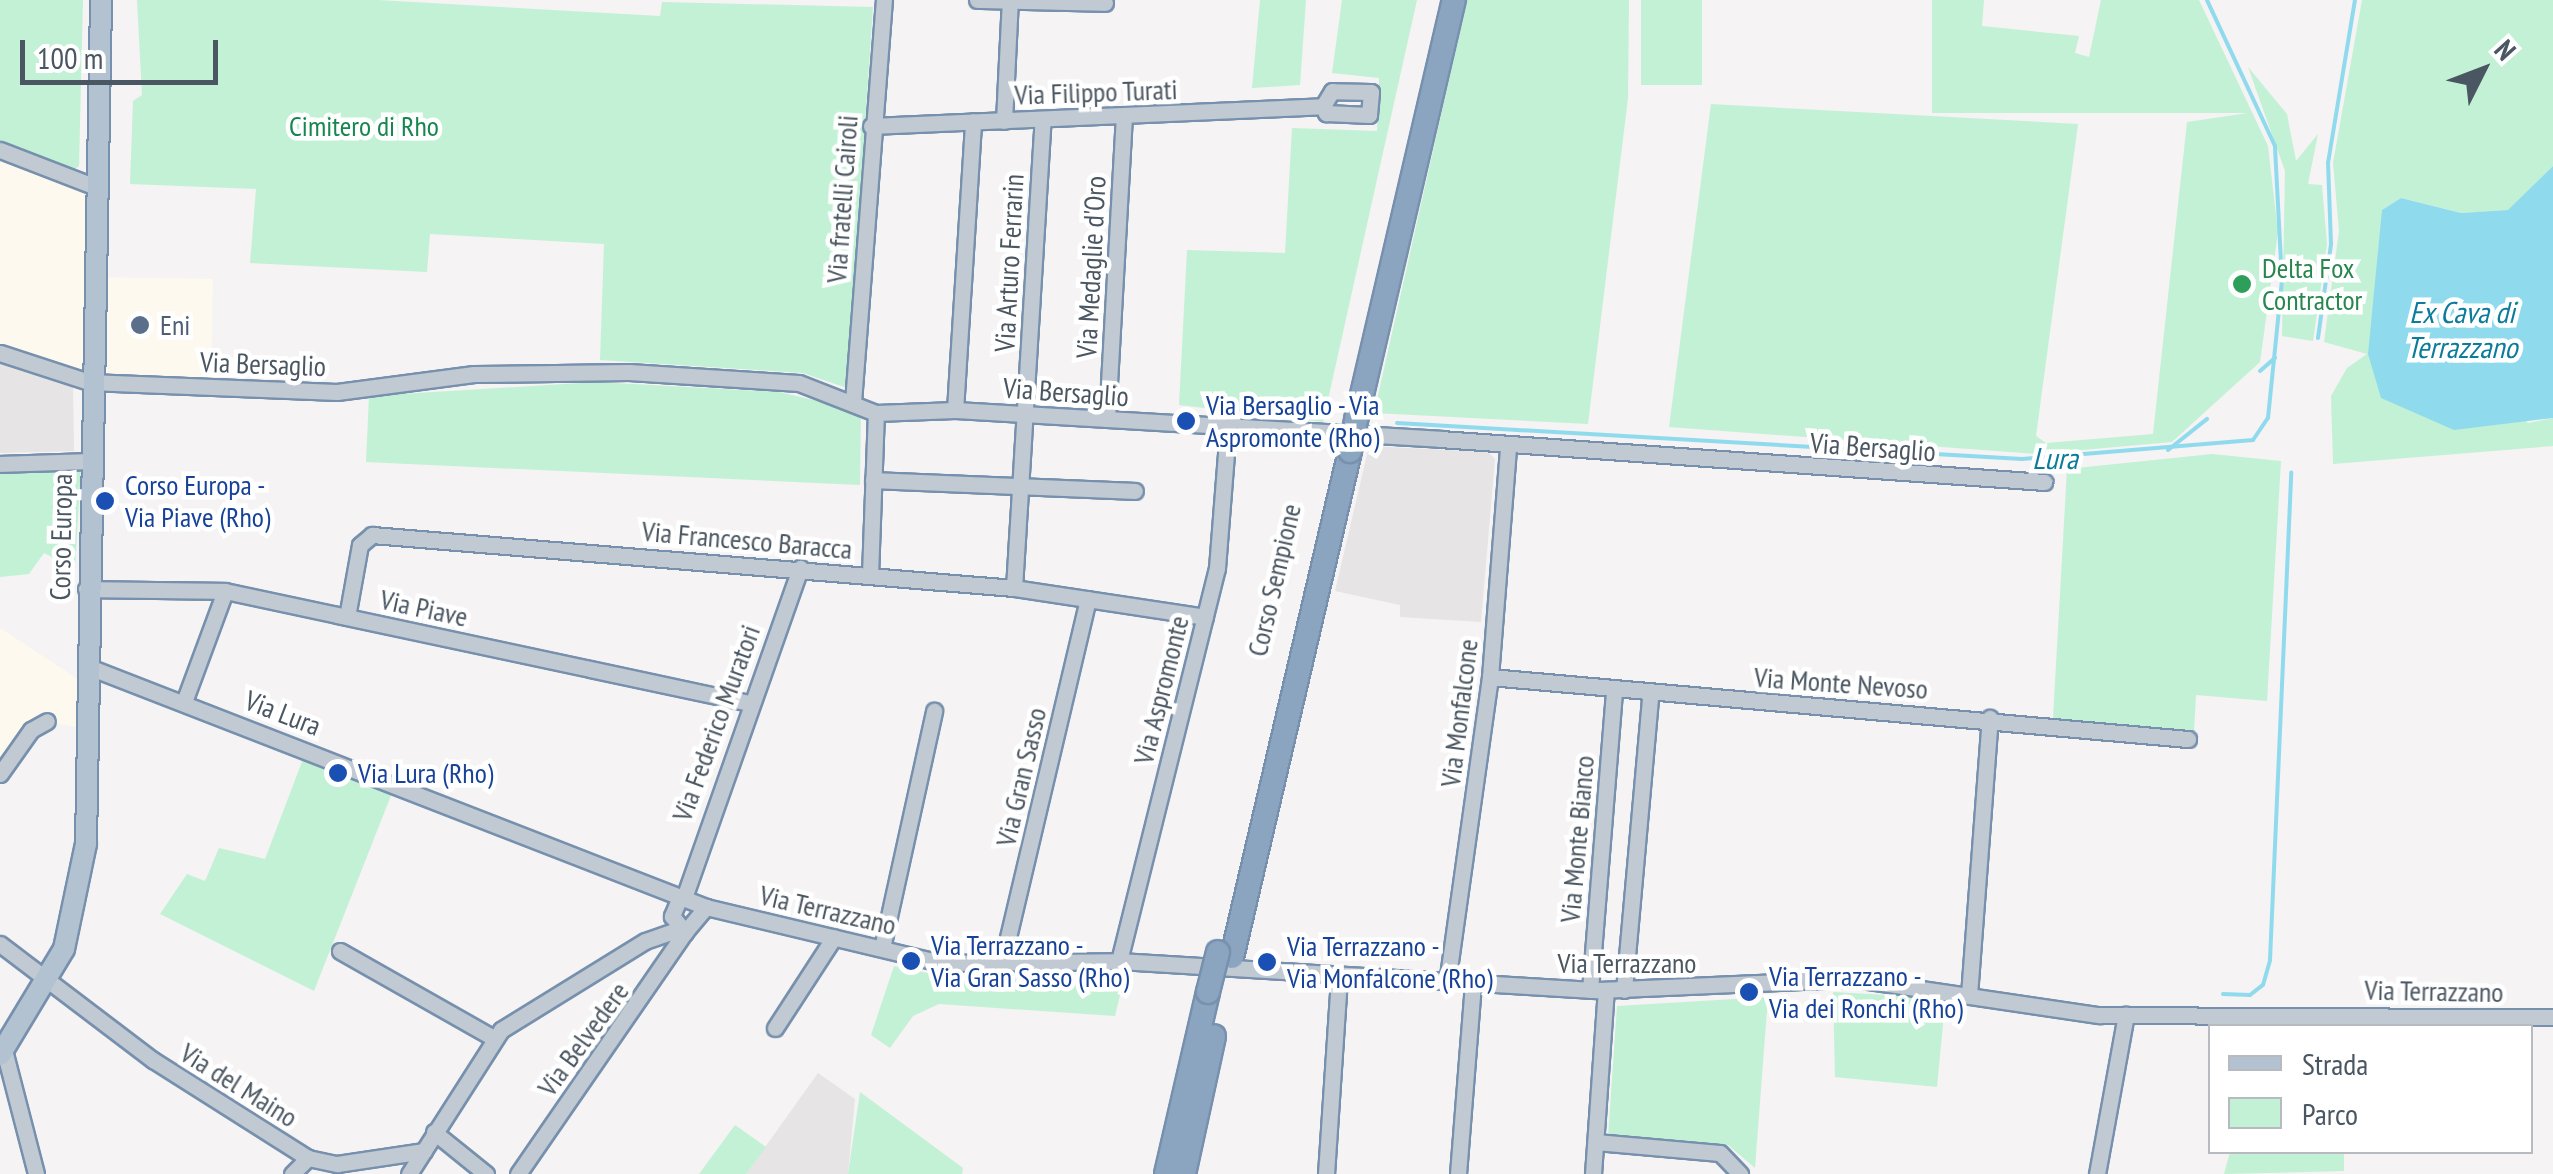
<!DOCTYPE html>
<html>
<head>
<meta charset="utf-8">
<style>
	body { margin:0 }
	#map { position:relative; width:2553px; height:1174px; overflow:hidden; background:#f5f3f3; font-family:"PT Sans Narrow",sans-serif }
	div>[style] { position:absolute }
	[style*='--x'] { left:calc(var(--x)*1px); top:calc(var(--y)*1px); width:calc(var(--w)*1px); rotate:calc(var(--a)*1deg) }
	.commercial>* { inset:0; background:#fdf9ef; transform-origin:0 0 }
	.education>* { inset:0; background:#e6e4e5 }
	.green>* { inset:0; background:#c3f1d5; transform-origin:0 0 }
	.water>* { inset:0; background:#90daee }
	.stream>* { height:4px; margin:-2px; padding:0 2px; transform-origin:2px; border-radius:2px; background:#90daee }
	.roads { filter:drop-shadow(2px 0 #7690ad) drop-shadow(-2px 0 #7690ad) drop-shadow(0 2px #7690ad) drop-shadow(0 -2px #7690ad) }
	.minor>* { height:15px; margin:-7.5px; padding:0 7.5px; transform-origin:7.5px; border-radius:7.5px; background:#c1cad2 }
	.major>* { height:20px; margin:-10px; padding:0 10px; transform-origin:10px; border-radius:10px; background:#b3c2d1 }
	.highway>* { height:22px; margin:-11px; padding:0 11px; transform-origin:11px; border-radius:11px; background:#8ba5c1 }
	.bridges { filter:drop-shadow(2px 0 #7690ad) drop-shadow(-2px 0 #7690ad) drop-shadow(0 2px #7690ad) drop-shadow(0 -2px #7690ad) }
	.highway-bridge>* { height:22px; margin:-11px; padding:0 11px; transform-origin:11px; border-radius:11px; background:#8ba5c1 }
	.dots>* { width:28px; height:28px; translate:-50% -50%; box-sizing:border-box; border:5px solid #fff; border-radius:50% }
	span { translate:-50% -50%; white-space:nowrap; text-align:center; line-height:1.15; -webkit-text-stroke:9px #fff; paint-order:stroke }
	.street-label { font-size:28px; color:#4a5661 }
	.park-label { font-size:28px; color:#17864f }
	.leisure-label { font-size:28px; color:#27864d }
	.left { translate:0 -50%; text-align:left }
	.service-label { font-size:28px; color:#4e5e75 }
	.transit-label { font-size:28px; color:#164399 }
	.water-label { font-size:30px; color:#0c7c9b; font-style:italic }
	.legend { position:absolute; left:2208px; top:1024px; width:325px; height:130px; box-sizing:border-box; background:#fff; border:2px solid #b7bbc0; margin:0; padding:12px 18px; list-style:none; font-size:30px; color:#4a5661 }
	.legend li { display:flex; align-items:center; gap:20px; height:50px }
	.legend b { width:50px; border:2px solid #b7bbc0 }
	.north { position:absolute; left:2433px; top:20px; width:100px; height:100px; -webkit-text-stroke:8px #fff; paint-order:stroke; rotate:48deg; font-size:28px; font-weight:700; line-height:40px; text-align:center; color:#4a5661 }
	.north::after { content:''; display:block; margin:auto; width:35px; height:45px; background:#4a5661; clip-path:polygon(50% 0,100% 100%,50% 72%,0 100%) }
	.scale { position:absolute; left:20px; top:40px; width:198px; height:45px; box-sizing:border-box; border:5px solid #4a5661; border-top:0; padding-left:12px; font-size:30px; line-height:35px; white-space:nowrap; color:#4a5661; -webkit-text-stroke:8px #fff; paint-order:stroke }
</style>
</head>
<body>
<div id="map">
	<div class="commercial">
		<i style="clip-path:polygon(0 152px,93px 189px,87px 379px,0 351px)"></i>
		<i style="left:96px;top:277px;width:117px;height:102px;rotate:1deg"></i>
		<i style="clip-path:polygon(0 628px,87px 685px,87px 729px,47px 722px,0 773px)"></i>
	</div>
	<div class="education">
		<i style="clip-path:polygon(0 362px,73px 387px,74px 451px,0 453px)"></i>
		<i style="clip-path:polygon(1369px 446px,1488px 452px,1495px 459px,1481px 622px,1400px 617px,1400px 605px,1335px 591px)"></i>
		<i style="clip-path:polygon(818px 1073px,855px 1099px,848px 1174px,746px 1174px)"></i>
	</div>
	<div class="green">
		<i style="clip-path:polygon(0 0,83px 0,79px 166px,72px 171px,0 141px)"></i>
		<i style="clip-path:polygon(137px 0,378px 0,660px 16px,662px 2px,873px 7px,847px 388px,803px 373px,600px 360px,604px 244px,430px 234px,427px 272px,250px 263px,256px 189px,130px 184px,133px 101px,142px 95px)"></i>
		<i style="clip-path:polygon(1260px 0,1306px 0,1300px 85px,1252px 88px)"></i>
		<i style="clip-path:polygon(1342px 0,1417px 0,1323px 422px,1179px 405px,1187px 250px,1285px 253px,1292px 128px,1377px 131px,1379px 78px,1332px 73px)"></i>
		<i style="clip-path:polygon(1467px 0,1629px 0,1628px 98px,1588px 424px,1374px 413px)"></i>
		<i style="left:1641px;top:0;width:61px;height:85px"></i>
		<i style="clip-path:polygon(1932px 0,1984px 0,1982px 26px,2079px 36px,2075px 53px,2089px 57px,2101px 0,2199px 0,2268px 146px,2278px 232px,2260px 362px,2172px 442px,2037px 454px,1669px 427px,1711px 104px,2078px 124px,2036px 436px,2046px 443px,2153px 434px,2187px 122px,2248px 113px,1932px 113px)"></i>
		<i style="clip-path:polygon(2362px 0,2553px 0,2553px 166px,2509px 210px,2461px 213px,2401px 198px,2382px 210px,2382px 243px,2528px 423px,2553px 418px,2553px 446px,2333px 464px,2331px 396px,2347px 368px,2367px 354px,2324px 342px,2339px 231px,2333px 163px)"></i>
		<i style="clip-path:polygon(2248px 67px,2287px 114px,2296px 161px,2318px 134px,2308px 184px,2322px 185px,2327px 244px,2313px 341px,2282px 336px,2285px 171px)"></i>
		<i style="clip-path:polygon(597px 382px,779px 392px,861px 411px,860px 485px,366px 462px,369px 396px)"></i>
		<i style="clip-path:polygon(2212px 454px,2281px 461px,2267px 701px,2196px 695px,2194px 732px,2053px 718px,2067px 469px)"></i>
		<i style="clip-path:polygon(81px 467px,75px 569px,44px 553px,29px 574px,0 577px,0 470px)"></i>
		<i style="clip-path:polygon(303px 759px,392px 793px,314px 991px,160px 914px,187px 874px,205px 881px,219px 848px,265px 859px)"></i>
		<i style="clip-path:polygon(894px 966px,960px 980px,1119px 976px,1121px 991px,1115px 1016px,939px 1004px,913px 1016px,890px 1048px,871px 1035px)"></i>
		<i style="clip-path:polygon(1833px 992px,1924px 997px,1932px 1012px,1944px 1014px,1937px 1087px,1835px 1077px)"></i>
		<i style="clip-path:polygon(1768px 997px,1755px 1168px,1728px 1145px,1608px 1138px,1617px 1006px)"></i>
		<i style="clip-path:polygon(860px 1092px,963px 1168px,962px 1174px,848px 1174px)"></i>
		<i style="clip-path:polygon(735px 1125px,766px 1147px,746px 1174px,699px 1174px)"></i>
		<i style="clip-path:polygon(2230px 1152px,2335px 1152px,2344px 1154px,2344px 1171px,2224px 1174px)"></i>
	</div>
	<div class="water">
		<i style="clip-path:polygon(2553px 166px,2553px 418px,2454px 430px,2381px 398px,2368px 354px,2382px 210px,2401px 198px,2461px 213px,2508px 210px)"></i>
	</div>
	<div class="stream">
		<i style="--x:2318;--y:338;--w:95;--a:-82.1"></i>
		<i style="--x:2331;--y:244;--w:81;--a:-92.1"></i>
		<i style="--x:2328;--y:163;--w:165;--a:-80.6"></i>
		<i style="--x:2260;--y:371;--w:20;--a:-41"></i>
		<i style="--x:1397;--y:423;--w:626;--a:3.3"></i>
		<i style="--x:2022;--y:459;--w:232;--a:-4.7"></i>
		<i style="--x:2253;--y:440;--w:27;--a:-56"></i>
		<i style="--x:2268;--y:418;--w:138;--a:-84.2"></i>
		<i style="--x:2282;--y:281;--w:135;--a:-93"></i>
		<i style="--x:2275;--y:146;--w:161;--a:-115"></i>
		<i style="--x:2168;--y:450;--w:50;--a:-38.5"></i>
		<i style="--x:2223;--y:994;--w:27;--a:2"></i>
		<i style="--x:2250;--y:995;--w:16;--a:-38"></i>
		<i style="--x:2263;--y:985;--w:26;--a:-74"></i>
		<i style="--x:2270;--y:960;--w:488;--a:-87.5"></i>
	</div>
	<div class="roads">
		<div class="minor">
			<i style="--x:977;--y:0;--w:128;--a:1.3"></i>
			<i style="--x:1004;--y:121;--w:121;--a:-87.2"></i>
			<i style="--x:871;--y:126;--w:452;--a:-2.5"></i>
			<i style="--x:1323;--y:106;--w:8;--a:67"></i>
			<i style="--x:1326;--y:113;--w:43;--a:2.7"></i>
			<i style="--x:1369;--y:115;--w:23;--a:-85"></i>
			<i style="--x:1371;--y:92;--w:39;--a:-179"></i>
			<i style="--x:1332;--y:91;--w:17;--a:121"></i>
			<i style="--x:0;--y:150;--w:103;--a:21.1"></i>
			<i style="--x:0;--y:353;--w:94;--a:18"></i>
			<i style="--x:89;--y:382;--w:248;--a:2.3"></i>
			<i style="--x:337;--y:392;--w:138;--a:-7.5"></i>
			<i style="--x:474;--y:374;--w:155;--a:-0.7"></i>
			<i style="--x:629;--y:372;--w:170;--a:3.7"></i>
			<i style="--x:799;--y:383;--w:83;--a:21.3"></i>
			<i style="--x:876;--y:413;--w:79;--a:-2.2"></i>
			<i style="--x:955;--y:410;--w:486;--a:3.4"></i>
			<i style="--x:1440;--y:439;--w:606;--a:4.07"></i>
			<i style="--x:853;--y:402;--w:403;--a:-85.6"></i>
			<i style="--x:955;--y:410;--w:289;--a:-86.4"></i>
			<i style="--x:1107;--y:419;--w:301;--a:-86.8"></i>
			<i style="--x:0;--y:464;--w:91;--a:-1.9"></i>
			<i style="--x:873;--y:480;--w:262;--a:2.4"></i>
			<i style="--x:870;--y:575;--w:162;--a:-87.9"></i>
			<i style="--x:1014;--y:588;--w:469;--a:-86.5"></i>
			<i style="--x:86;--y:589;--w:139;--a:0.8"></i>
			<i style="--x:225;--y:591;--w:536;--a:12.06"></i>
			<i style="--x:347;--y:617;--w:73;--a:-79.8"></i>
			<i style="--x:360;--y:545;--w:16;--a:-40"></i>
			<i style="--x:372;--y:535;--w:644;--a:4.72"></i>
			<i style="--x:1014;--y:588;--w:193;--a:8.6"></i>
			<i style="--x:89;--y:667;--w:662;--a:21.25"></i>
			<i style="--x:706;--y:907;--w:242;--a:13.4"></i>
			<i style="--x:941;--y:963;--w:178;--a:-0.6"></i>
			<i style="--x:1119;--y:961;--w:479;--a:3.5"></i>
			<i style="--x:1597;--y:990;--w:257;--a:-2.5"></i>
			<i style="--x:1854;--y:979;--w:248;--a:8.4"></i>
			<i style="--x:2099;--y:1015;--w:454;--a:0.3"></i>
			<i style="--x:1490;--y:677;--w:701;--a:5.08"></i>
			<i style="--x:184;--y:702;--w:118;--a:-69.7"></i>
			<i style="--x:0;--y:774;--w:54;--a:-54.8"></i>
			<i style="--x:31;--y:730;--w:18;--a:-29"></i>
			<i style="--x:685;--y:895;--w:347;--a:-70.6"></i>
			<i style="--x:680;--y:897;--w:21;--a:113"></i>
			<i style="--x:672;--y:916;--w:21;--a:51"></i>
			<i style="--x:685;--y:932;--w:33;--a:-50"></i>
			<i style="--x:0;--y:944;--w:192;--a:37.2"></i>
			<i style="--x:153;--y:1060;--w:183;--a:32.3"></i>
			<i style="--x:308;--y:1158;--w:30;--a:12"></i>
			<i style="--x:337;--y:1164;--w:88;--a:-8.5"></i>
			<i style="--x:882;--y:948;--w:243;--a:-77.6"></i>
			<i style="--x:340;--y:951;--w:177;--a:29.5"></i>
			<i style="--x:1119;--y:961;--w:405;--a:-76"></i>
			<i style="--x:1217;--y:568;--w:140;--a:-85.5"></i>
			<i style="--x:1001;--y:967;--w:378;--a:-76.7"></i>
			<i style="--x:1447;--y:983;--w:309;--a:-82"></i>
			<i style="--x:1490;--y:677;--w:229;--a:-85.5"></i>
			<i style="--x:1590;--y:990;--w:299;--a:-85.4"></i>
			<i style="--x:1624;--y:990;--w:295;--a:-84.9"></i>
			<i style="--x:1969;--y:995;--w:278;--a:-85.7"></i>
			<i style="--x:775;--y:1028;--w:108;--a:-57"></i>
			<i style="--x:4;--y:1050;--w:128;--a:75.5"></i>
			<i style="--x:434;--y:1132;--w:67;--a:38.9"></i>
			<i style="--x:1596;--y:1142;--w:124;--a:5.1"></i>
			<i style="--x:1720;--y:1153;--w:29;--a:46"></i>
			<i style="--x:292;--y:1174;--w:23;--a:-45"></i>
			<i style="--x:409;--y:1174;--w:171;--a:-57.4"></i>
			<i style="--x:501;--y:1030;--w:169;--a:-31.7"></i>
			<i style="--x:645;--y:941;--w:37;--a:-19"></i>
			<i style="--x:518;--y:1174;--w:294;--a:-55.4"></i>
			<i style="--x:1326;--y:1174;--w:197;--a:-86.2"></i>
			<i style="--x:1458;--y:1174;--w:191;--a:-85.5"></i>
			<i style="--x:1593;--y:1174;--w:184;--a:-86"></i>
			<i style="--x:2097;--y:1174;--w:162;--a:-79.7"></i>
		</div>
		<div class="major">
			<i style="--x:0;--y:1055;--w:124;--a:-58.9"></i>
			<i style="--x:64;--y:949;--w:107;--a:-78.2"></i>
			<i style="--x:86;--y:844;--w:844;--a:-88.98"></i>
		</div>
		<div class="highway">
			<i style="--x:1357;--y:416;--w:427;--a:-76.9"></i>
			<i style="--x:1232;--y:957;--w:520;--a:-76.87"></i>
			<i style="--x:1166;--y:1174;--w:187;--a:-77"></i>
			<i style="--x:1184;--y:1174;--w:141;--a:-77.7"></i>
		</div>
	</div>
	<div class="bridges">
		<div class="highway-bridge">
			<i style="--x:1350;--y:451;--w:36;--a:-79"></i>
			<i style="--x:1208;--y:992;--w:41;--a:-76"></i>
		</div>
	</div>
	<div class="dots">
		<i style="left:2242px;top:284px;background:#2e9e5b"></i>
		<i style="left:140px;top:325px;background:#5c6f8a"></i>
		<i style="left:1186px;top:421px;background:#1a4fb4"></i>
		<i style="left:105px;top:501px;background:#1a4fb4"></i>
		<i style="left:338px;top:773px;background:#1a4fb4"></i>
		<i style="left:911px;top:961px;background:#1a4fb4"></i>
		<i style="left:1267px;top:962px;background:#1a4fb4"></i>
		<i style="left:1749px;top:992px;background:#1a4fb4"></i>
	</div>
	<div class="street-label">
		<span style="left:1096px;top:92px;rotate:-2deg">Via Filippo Turati</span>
		<span style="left:842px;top:199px;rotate:-86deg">Via fratelli Cairoli</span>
		<span style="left:1009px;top:263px;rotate:-87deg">Via Arturo Ferrarin</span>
		<span style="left:1091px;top:267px;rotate:-87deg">Via Medaglie d'Oro</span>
		<span style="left:263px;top:364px;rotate:2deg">Via Bersaglio</span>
		<span style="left:1066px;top:392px;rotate:4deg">Via Bersaglio</span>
		<span style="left:1873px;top:447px;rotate:4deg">Via Bersaglio</span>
		<span style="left:61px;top:537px;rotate:-89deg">Corso Europa</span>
		<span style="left:747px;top:540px;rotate:5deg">Via Francesco Baracca</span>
		<span style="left:1274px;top:580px;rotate:-77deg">Corso Sempione</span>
		<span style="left:424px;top:608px;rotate:12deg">Via Piave</span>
		<span style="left:1841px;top:683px;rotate:4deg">Via Monte Nevoso</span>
		<span style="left:1161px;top:690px;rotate:-76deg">Via Aspromonte</span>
		<span style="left:283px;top:713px;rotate:21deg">Via Lura</span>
		<span style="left:1459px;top:713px;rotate:-83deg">Via Monfalcone</span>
		<span style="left:716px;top:723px;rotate:-70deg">Via Federico Muratori</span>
		<span style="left:1021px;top:777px;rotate:-77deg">Via Gran Sasso</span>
		<span style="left:1577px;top:839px;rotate:-85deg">Via Monte Bianco</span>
		<span style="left:828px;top:910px;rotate:13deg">Via Terrazzano</span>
		<span style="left:1627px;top:963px">Via Terrazzano</span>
		<span style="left:2434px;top:991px;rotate:1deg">Via Terrazzano</span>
		<span style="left:583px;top:1039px;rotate:-54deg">Via Belvedere</span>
		<span style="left:239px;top:1085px;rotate:32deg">Via del Maino</span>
	</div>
	<div class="park-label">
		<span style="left:364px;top:126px">Cimitero di Rho</span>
	</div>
	<div class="leisure-label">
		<span class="left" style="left:2262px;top:284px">Delta Fox<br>Contractor</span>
	</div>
	<div class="service-label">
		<span class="left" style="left:160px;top:325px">Eni</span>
	</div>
	<div class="transit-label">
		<span class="left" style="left:1206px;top:421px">Via Bersaglio - Via<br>Aspromonte (Rho)</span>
		<span class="left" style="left:125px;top:501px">Corso Europa -<br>Via Piave (Rho)</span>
		<span class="left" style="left:358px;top:773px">Via Lura (Rho)</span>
		<span class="left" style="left:931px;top:961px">Via Terrazzano -<br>Via Gran Sasso (Rho)</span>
		<span class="left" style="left:1287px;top:962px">Via Terrazzano -<br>Via Monfalcone (Rho)</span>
		<span class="left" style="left:1769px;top:992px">Via Terrazzano -<br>Via dei Ronchi (Rho)</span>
	</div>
	<div class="water-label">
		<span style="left:2462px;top:329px">Ex Cava di<br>Terrazzano</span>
		<span style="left:2055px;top:458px">Lura</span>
	</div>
	<ul class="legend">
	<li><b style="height:12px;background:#b3c2d1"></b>Strada</li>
	<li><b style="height:28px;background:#c3f1d5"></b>Parco</li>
	</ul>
	<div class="north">N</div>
	<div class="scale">100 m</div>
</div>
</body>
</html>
